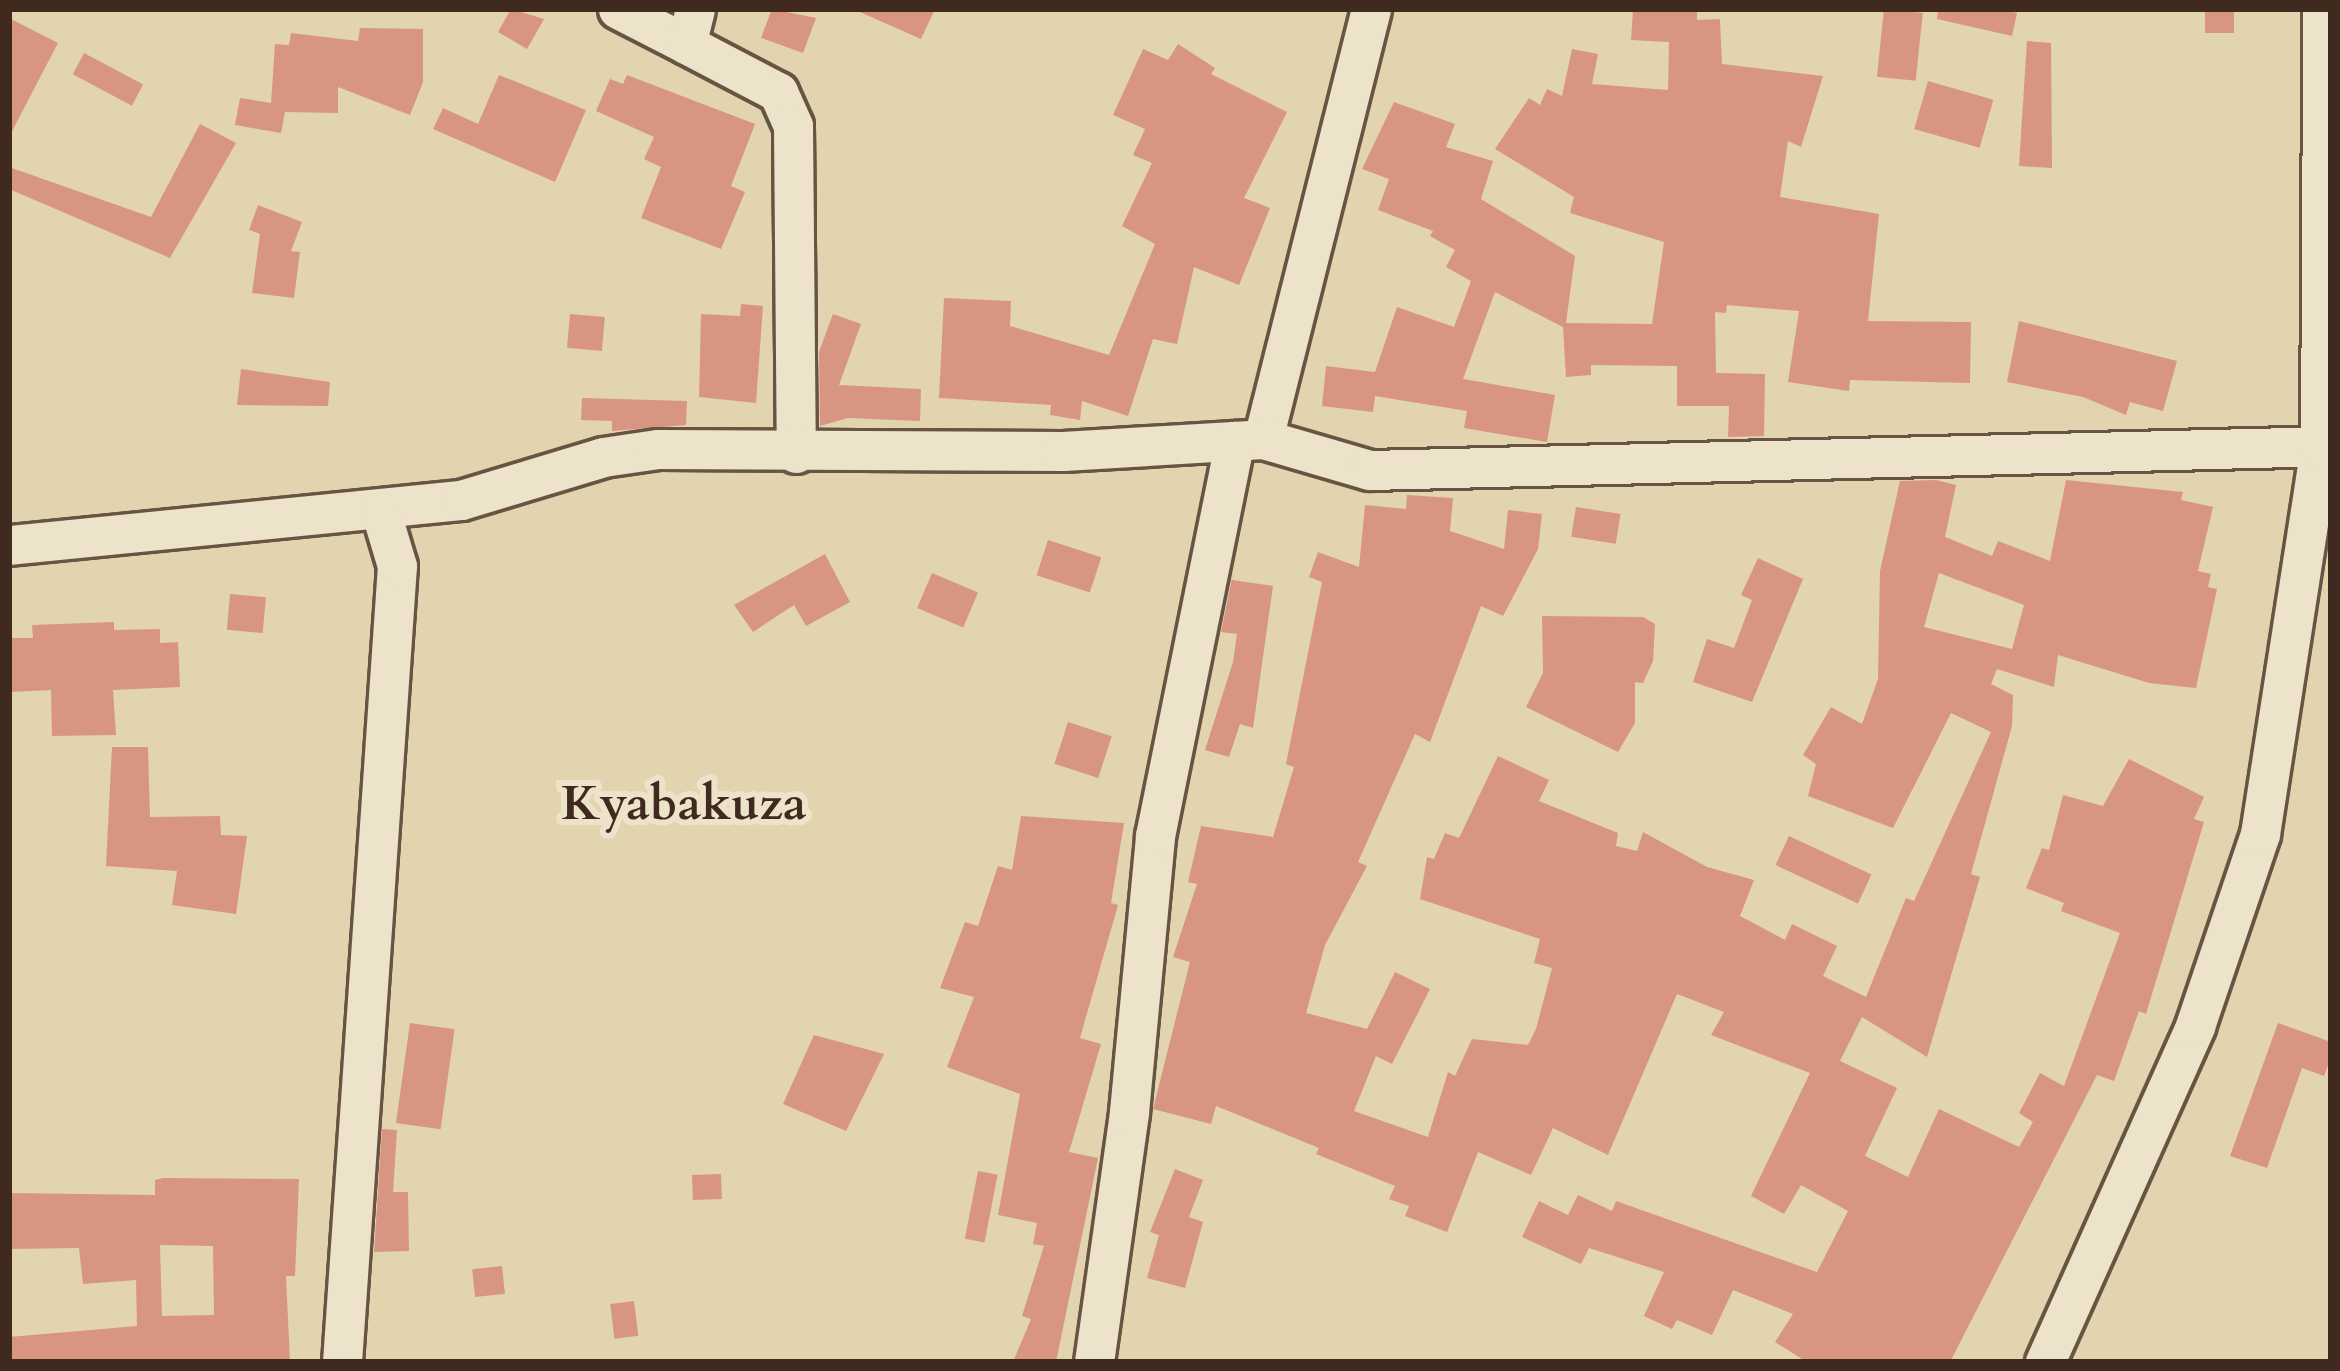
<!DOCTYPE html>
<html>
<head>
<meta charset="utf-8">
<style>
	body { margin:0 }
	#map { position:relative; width:2340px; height:1371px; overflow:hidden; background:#e1d4ae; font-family:Cardo,serif }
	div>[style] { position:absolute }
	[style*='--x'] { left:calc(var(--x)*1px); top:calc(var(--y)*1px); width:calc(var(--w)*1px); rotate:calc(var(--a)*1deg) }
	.building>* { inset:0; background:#d89682; transform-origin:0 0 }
	.roads { filter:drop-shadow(3px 0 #685443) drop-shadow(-3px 0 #685443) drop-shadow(0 3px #685443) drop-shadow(0 -3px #685443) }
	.minor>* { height:39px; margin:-19.5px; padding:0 19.5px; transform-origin:19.5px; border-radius:19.5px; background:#ece3ca }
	span { translate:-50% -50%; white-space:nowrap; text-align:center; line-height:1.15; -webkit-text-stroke:12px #ece3ca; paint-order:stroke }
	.quarter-label { font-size:48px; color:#402a1f; font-weight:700 }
	.frame { position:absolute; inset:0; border:12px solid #402a1f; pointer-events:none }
</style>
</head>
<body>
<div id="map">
	<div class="building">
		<i style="clip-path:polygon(511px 9px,544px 19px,527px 49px,498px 32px)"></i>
		<i style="clip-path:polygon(772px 9px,816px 18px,803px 53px,761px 38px)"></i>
		<i style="clip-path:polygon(853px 9px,935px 9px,921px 39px)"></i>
		<i style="clip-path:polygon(1633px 9px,1697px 9px,1697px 20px,1720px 19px,1722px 64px,1823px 76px,1801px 147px,1788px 141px,1780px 197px,1879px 214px,1868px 321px,1971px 322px,1970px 383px,1850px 380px,1849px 391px,1788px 382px,1799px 311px,1727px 305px,1726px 313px,1715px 312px,1716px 373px,1765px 374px,1764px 436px,1728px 437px,1729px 406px,1677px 406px,1677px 366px,1591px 365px,1591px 375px,1566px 377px,1563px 327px,1495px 292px,1463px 379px,1555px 395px,1547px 442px,1464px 428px,1467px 411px,1375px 396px,1373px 412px,1322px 406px,1326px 366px,1375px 372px,1397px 307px,1454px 327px,1471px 281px,1446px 267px,1455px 250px,1430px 236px,1433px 231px,1378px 210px,1389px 179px,1362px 169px,1394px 102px,1455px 124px,1446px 147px,1493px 161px,1481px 199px,1575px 256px,1566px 323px,1652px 324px,1664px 242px,1570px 213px,1574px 197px,1495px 149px,1529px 98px,1540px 105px,1547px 89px,1562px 96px,1572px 49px,1598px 54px,1592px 84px,1668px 90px,1669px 42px,1631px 40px)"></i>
		<i style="left:1884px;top:9px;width:39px;height:68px;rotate:6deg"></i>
		<i style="clip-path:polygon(1938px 9px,2000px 9px,2017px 13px,2012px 36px,1937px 19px)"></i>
		<i style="left:2205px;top:9px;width:29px;height:24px"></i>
		<i style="clip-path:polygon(9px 18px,58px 43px,9px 137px)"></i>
		<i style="clip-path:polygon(360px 28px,423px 29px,423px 82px,410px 115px,338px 87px,338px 113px,285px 112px,281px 133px,235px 125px,240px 98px,271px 103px,275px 44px,289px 45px,291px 33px,358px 41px)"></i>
		<i style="clip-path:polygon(2027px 41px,2051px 43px,2052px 168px,2019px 166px)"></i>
		<i style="clip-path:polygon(1178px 44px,1215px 68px,1211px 74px,1287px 112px,1244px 198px,1270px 208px,1239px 285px,1194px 267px,1177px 344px,1153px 339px,1128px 416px,1082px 401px,1080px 420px,1050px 415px,1051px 405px,939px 398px,944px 298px,1011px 301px,1010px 326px,1109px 355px,1155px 244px,1122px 226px,1152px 163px,1133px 155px,1145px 129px,1113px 115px,1143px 49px,1168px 60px)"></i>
		<i style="left:84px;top:53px;width:67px;height:24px;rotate:28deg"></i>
		<i style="clip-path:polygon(499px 75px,586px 110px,555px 182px,433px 129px,443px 108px,478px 124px)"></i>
		<i style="clip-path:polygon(627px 75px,755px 124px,731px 186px,745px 192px,721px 249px,641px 218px,661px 167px,644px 159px,654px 137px,596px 111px,610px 79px,623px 84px)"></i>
		<i style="left:1928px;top:81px;width:68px;height:50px;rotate:16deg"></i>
		<i style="clip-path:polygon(200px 124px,236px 143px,170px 258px,9px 189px,9px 167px,151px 217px)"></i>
		<i style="clip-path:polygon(258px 205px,302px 222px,291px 251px,300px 252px,294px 298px,252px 293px,260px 234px,249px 230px)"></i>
		<i style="clip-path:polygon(741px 304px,763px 306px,756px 403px,699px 397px,701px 314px,740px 316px)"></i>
		<i style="left:570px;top:314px;width:35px;height:34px;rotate:5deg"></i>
		<i style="clip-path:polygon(833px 314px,861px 324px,839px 385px,921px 389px,920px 421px,848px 418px,820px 426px,819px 352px)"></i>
		<i style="clip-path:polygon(2019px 321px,2177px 361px,2163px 411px,2130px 402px,2126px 415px,2083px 397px,2007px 382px)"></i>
		<i style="clip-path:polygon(241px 369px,330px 382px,328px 406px,237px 405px)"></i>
		<i style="clip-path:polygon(582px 398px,687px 401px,686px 425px,612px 431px,612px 421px,581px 420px)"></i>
		<i style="clip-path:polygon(evenodd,1936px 480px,1956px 485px,1945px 537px,1992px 556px,1998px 541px,2050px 561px,2066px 480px,2183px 492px,2181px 500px,2213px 507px,2198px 571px,2211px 574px,2208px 587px,2217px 589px,2196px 688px,2149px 683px,2058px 655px,2054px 687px,1997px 669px,1991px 684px,2013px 695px,2012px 726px,1971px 874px,1980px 877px,1927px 1057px,1862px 1017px,1840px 1061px,1897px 1088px,1865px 1156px,1908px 1177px,1939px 1109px,2019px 1147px,2033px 1122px,2019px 1113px,2040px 1073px,2064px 1086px,2120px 933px,2061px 911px,2064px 903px,2026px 888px,2042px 848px,2049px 850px,2063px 795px,2103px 806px,2129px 759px,2204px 797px,2194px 819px,2204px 822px,2146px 1014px,2139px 1011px,2114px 1081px,2097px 1075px,1950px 1362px,1807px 1362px,1775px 1342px,1793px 1314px,1733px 1290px,1712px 1335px,1677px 1320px,1672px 1329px,1644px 1316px,1664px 1272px,1589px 1248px,1581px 1264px,1522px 1237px,1539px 1201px,1568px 1215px,1578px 1195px,1612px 1211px,1616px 1201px,1817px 1272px,1848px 1211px,1801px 1185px,1784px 1214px,1751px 1196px,1810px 1073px,1711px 1035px,1724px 1012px,1677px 994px,1608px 1155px,1553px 1128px,1531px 1175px,1478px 1152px,1447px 1232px,1405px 1216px,1409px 1206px,1389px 1199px,1395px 1186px,1316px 1154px,1319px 1148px,1216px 1106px,1211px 1124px,1153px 1109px,1190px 962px,1173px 957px,1197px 884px,1188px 882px,1201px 826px,1273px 837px,1294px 767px,1286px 764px,1322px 582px,1309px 577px,1318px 552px,1359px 567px,1365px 505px,1406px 509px,1407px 495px,1453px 498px,1450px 531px,1504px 549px,1508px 510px,1542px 514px,1538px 549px,1503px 616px,1481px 606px,1430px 742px,1415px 734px,1358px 862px,1367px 866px,1325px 945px,1306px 1013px,1367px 1029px,1395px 972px,1430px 989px,1392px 1064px,1376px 1056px,1354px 1111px,1428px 1137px,1448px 1072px,1455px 1076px,1472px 1039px,1528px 1045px,1536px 1029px,1552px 968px,1534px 963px,1540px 939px,1420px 899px,1427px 857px,1434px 859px,1445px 833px,1459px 838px,1498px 756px,1549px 780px,1539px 801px,1618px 833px,1616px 846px,1637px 851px,1643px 832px,1707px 867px,1754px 880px,1740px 916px,1785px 940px,1792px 924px,1837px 946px,1823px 976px,1866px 997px,1906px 898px,1914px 901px,1991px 732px,1951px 713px,1893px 828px,1808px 796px,1816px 764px,1803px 755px,1831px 707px,1862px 724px,1878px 679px,1880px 571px,1900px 481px,1936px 480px,1939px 573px,2024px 605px,2012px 649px,1924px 627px,1939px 573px)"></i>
		<i style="left:1576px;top:507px;width:45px;height:30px;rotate:9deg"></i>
		<i style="left:1048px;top:540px;width:56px;height:37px;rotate:18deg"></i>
		<i style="clip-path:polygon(825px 554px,850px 602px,806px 626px,794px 605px,753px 632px,734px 605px)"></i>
		<i style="clip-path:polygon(1758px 558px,1803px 579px,1752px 702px,1693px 682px,1707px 639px,1734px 648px,1752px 600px,1741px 595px)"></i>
		<i style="left:932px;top:573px;width:50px;height:38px;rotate:23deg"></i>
		<i style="clip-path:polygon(1233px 573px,1232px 580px,1273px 586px,1253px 728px,1240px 724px,1229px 757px,1205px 750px,1233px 662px,1237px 634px,1221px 632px)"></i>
		<i style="left:230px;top:594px;width:36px;height:36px;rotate:5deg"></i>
		<i style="clip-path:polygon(1542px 616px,1643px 617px,1655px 624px,1653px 661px,1643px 683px,1635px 682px,1635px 723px,1618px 752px,1526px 707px,1543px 673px)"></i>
		<i style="clip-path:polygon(114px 622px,114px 630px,160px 629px,160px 643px,178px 642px,180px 687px,113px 690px,116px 735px,52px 736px,51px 690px,9px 692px,9px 638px,33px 638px,32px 625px)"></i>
		<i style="left:1068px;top:722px;width:46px;height:44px;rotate:18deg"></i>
		<i style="clip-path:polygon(112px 747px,148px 747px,150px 817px,220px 816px,221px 835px,247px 836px,236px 914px,172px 905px,177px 871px,106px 866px)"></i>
		<i style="clip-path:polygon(1021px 816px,1124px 823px,1111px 903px,1118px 905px,1080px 1038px,1101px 1044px,1069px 1152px,1098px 1158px,1056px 1362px,1013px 1362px,1031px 1319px,1022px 1316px,1044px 1246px,1033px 1244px,1037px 1223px,998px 1215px,1020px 1094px,947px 1067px,974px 997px,940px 988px,965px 922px,978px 926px,998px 866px,1012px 870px)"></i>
		<i style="left:1789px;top:836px;width:91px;height:32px;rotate:25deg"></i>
		<i style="left:410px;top:1023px;width:45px;height:101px;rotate:8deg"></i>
		<i style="clip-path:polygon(2278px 1023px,2331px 1042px,2331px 1057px,2324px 1076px,2302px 1068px,2267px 1168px,2230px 1156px)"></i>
		<i style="clip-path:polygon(814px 1035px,884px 1054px,846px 1131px,783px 1104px)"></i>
		<i style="clip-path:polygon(382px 1129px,397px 1130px,393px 1192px,408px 1192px,409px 1251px,374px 1252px)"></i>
		<i style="clip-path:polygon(1175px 1169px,1203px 1180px,1189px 1217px,1203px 1222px,1185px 1288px,1147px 1278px,1159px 1235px,1150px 1232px)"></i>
		<i style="left:978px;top:1171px;width:20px;height:69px;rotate:11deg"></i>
		<i style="left:721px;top:1174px;width:25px;height:29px;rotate:88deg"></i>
		<i style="clip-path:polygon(evenodd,163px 1178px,299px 1179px,295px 1276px,286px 1276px,290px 1362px,9px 1362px,9px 1337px,137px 1326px,136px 1280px,83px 1284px,79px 1248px,9px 1249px,9px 1193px,155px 1195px,155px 1180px,163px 1178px,160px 1245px,213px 1246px,214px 1315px,162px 1316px,160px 1245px)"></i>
		<i style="left:502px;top:1266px;width:28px;height:30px;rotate:84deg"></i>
		<i style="left:634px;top:1301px;width:35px;height:24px;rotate:83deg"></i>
	</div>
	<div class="roads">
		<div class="minor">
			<i style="--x:618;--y:9;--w:76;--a:27.2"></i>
			<i style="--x:695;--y:9;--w:36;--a:104"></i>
			<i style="--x:686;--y:44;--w:104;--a:27.6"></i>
			<i style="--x:778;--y:92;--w:37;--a:66"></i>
			<i style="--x:793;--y:126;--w:327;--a:89.5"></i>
			<i style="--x:1263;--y:439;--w:443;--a:-75.9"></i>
			<i style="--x:9;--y:545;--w:454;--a:-5.7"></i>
			<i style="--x:461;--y:500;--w:148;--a:-16.8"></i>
			<i style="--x:603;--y:457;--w:56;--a:-8.3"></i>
			<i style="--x:658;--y:449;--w:405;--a:0.3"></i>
			<i style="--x:1063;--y:451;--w:200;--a:-3.4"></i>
			<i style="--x:1263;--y:439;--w:111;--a:16.2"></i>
			<i style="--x:1370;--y:470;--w:961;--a:-1.43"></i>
			<i style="--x:342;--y:1362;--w:798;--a:-86.05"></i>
			<i style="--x:397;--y:566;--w:59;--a:-106.6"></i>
			<i style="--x:1094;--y:1362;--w:252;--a:-82"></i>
			<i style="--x:1129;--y:1112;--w:277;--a:-84.6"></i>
			<i style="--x:1155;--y:836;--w:403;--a:-78.6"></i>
			<i style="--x:2045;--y:1362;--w:368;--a:-65.9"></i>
			<i style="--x:2195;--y:1026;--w:203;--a:-71.3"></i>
			<i style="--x:2260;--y:834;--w:393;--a:-81.2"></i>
			<i style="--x:2320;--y:446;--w:437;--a:-89.7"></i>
		</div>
	</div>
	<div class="quarter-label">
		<span style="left:684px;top:804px">Kyabakuza</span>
	</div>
	<div class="frame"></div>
</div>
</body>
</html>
